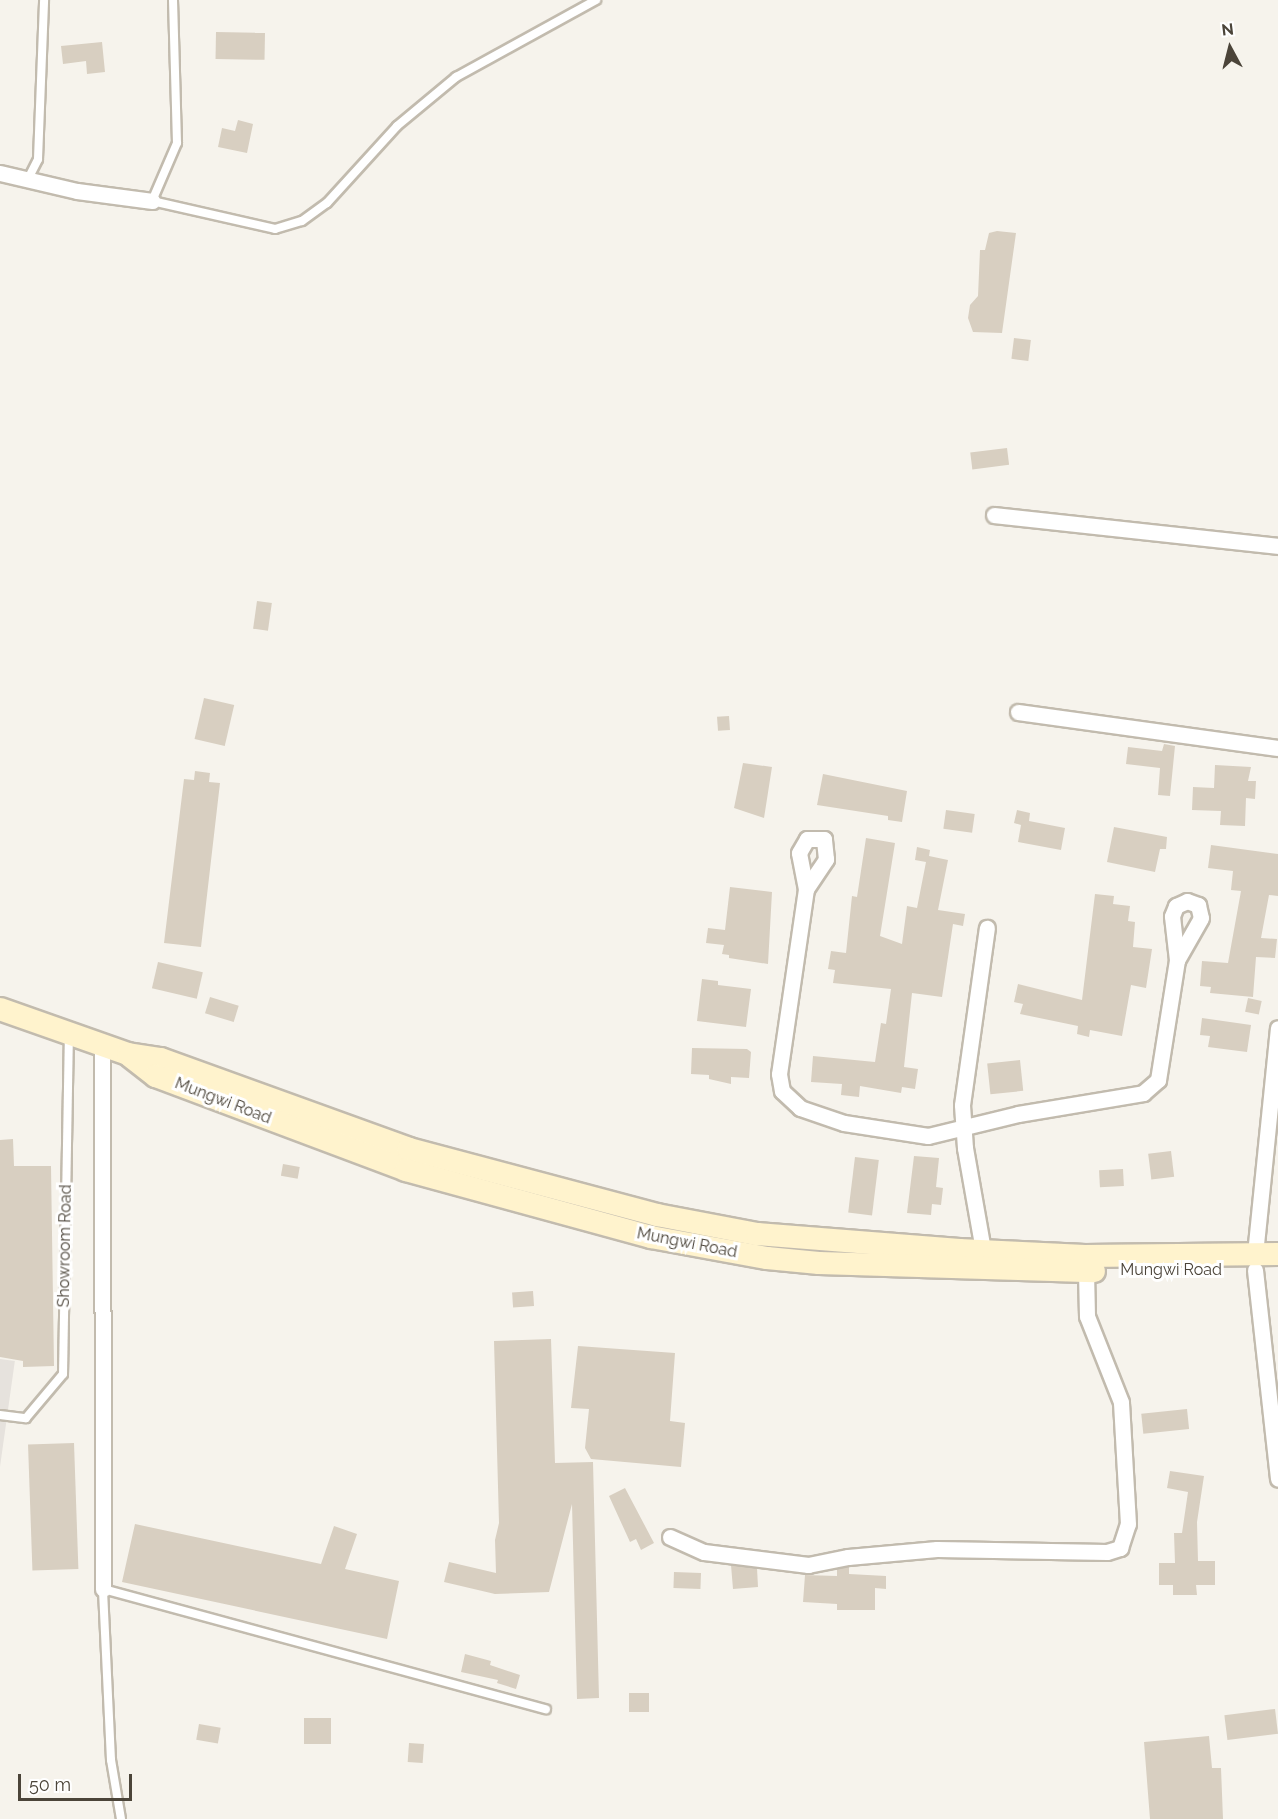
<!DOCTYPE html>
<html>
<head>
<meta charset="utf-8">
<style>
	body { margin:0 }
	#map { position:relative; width:1278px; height:1819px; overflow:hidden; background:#f6f3ec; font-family:Raleway,sans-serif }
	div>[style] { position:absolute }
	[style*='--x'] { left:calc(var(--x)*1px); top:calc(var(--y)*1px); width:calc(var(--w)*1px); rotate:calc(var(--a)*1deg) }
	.industrial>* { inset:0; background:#e6e2dd; transform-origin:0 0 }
	.building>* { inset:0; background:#d8cfc1; transform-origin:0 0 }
	.roads { filter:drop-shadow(2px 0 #c2bbae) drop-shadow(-2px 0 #c2bbae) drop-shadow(0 2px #c2bbae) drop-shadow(0 -2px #c2bbae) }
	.service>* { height:8px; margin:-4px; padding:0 4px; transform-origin:4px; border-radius:4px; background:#fff }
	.minor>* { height:15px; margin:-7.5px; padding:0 7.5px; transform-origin:7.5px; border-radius:7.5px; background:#fff }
	.secondary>* { height:22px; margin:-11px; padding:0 11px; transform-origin:11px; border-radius:11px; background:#fff3cd }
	span { translate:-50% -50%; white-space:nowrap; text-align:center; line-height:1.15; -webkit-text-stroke:6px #fff; paint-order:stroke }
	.street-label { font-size:16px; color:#4b4439 }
	.north { position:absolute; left:1200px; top:18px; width:60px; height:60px; -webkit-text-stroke:4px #fff; paint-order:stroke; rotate:353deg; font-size:16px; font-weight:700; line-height:24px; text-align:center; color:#4b4439 }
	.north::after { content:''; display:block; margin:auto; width:21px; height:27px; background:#4b4439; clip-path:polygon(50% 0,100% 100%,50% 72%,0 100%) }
	.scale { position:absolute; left:18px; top:1774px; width:114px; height:27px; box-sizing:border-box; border:3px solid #4b4439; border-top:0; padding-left:8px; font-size:18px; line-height:21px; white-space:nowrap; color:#4b4439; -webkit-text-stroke:4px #fff; paint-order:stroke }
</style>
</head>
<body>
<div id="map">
	<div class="industrial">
		<i style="left:0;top:1359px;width:15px;height:285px;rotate:8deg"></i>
	</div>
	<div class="building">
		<i style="left:216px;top:32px;width:49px;height:27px;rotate:1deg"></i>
		<i style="clip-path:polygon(102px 42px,105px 72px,87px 74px,86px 61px,63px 64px,61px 46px)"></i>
		<i style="clip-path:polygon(238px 120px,253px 124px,247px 153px,218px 147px,222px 128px,235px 131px)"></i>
		<i style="clip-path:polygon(997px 231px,1016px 233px,1002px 333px,973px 332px,968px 318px,970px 305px,978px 296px,980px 250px,985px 250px,989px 233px)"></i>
		<i style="left:1014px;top:338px;width:17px;height:21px;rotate:7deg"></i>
		<i style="left:1007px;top:448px;width:17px;height:37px;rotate:83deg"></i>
		<i style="left:257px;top:601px;width:15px;height:28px;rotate:8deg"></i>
		<i style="left:204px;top:698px;width:31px;height:42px;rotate:13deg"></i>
		<i style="left:729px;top:716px;width:14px;height:12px;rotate:86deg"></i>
		<i style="clip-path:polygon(1164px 744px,1175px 746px,1170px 796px,1158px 795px,1160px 768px,1126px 764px,1128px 747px,1162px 751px)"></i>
		<i style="clip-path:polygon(743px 763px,772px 767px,764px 818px,734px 808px)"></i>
		<i style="clip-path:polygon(1215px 765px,1251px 767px,1248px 781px,1256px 781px,1255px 799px,1246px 798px,1245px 826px,1220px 825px,1221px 811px,1192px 810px,1193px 787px,1214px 788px)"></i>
		<i style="clip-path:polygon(195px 771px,210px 773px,209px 782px,220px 783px,201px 947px,164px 943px,184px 779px,194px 780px)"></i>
		<i style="clip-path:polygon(823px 774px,907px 791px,902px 822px,888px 820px,888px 816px,817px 805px)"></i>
		<i style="left:946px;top:810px;width:29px;height:19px;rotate:8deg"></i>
		<i style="clip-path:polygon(1017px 810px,1030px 813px,1029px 821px,1065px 828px,1061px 850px,1018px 842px,1021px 825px,1014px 823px)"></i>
		<i style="clip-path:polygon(1114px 827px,1167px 837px,1166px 849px,1160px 849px,1155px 872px,1107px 862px)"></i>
		<i style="clip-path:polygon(866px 838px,895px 843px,880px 936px,902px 944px,907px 906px,917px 908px,926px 862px,915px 860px,917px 847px,930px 850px,929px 856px,948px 860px,938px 910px,965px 914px,963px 926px,953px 924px,942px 997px,912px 993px,904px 1067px,918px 1069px,915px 1089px,902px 1087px,901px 1093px,860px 1086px,859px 1097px,841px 1095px,842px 1084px,811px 1082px,813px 1056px,875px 1062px,881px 1023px,886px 1024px,891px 989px,833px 983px,835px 970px,828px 969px,831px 951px,846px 953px,852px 896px,857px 897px)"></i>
		<i style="clip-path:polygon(1211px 845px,1278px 854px,1278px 896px,1269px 895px,1261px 938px,1277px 939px,1275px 958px,1256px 957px,1253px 997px,1210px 993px,1211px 987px,1200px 986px,1202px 961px,1228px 963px,1241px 891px,1231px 890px,1233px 871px,1208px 868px)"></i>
		<i style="clip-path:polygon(730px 887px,772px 892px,768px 964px,729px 958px,729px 955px,722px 954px,724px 945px,706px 943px,708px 928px,725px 930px)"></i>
		<i style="clip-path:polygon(1095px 894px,1114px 896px,1113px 904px,1130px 906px,1128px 921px,1135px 922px,1133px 947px,1152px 949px,1146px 988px,1131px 985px,1122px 1036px,1090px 1030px,1089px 1037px,1077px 1034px,1078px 1026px,1020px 1014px,1023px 1004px,1014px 1002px,1018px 984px,1082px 1000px)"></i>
		<i style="left:158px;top:962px;width:46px;height:27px;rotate:13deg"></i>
		<i style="clip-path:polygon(702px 979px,718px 981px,718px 985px,751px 989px,746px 1027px,697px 1021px)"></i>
		<i style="left:210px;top:997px;width:30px;height:17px;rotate:17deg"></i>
		<i style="left:1248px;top:998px;width:14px;height:14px;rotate:12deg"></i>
		<i style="clip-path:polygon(1202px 1018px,1251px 1025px,1247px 1052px,1208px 1047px,1210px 1036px,1200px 1035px)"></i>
		<i style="clip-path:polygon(692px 1048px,747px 1049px,751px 1052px,749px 1078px,731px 1077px,731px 1084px,709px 1079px,709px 1075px,691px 1074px)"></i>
		<i style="left:1020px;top:1060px;width:31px;height:33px;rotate:84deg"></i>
		<i style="clip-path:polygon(13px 1139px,14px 1166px,51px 1166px,54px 1366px,23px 1367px,23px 1361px,0 1357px,0 1140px)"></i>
		<i style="left:1171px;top:1151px;width:26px;height:23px;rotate:83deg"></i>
		<i style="clip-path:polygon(914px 1156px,939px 1158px,936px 1187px,943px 1188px,941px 1205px,932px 1204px,931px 1215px,907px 1213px)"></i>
		<i style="left:855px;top:1157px;width:24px;height:56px;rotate:7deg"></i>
		<i style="left:283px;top:1164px;width:17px;height:12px;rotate:10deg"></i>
		<i style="left:1123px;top:1169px;width:17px;height:24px;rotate:87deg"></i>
		<i style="left:533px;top:1291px;width:15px;height:21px;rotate:86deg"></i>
		<i style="clip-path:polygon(551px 1339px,555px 1463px,593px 1462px,599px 1698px,577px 1699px,572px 1504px,549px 1592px,495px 1594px,444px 1582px,449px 1562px,496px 1573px,495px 1540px,499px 1523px,494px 1341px)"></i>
		<i style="clip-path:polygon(578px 1346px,675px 1353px,670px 1421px,685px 1423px,681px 1467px,591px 1459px,585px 1448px,589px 1409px,571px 1408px)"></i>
		<i style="left:1187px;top:1409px;width:20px;height:46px;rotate:84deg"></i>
		<i style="left:74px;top:1443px;width:126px;height:46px;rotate:88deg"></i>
		<i style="clip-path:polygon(1170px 1471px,1204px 1476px,1197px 1522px,1198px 1561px,1215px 1561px,1215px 1585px,1196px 1585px,1197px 1595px,1173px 1595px,1173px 1585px,1159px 1585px,1159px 1563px,1175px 1563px,1174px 1533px,1182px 1533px,1188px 1492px,1167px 1488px)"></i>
		<i style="clip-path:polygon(625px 1488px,654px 1543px,641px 1550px,636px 1539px,630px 1542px,609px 1496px)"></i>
		<i style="clip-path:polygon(135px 1524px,321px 1564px,334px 1526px,357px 1534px,345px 1569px,399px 1581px,387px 1639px,122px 1582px)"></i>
		<i style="clip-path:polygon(731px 1565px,757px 1568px,758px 1587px,733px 1589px)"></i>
		<i style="clip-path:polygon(849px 1567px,849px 1574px,886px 1576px,886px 1589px,875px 1588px,875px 1610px,837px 1610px,837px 1604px,803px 1602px,805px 1575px,837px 1576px,837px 1569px)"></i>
		<i style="left:674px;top:1572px;width:27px;height:16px;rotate:2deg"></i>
		<i style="clip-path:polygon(465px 1654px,491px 1661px,490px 1665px,520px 1675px,516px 1689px,497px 1683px,498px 1680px,461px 1672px)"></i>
		<i style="left:629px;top:1693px;width:20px;height:19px"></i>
		<i style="left:1275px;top:1709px;width:25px;height:51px;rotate:83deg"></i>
		<i style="left:331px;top:1718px;width:26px;height:27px;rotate:90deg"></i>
		<i style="left:199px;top:1724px;width:22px;height:16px;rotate:10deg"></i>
		<i style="clip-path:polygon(1209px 1736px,1212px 1768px,1221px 1768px,1223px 1819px,1150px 1819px,1144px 1742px)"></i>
		<i style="left:409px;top:1743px;width:15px;height:19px;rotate:4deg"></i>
	</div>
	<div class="roads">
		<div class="service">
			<i style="--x:173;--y:0;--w:143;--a:88.4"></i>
			<i style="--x:177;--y:143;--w:63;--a:113.3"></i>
			<i style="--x:152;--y:201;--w:126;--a:12.8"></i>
			<i style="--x:275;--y:229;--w:28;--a:-17"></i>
			<i style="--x:302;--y:221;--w:31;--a:-36"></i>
			<i style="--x:327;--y:203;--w:104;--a:-47.7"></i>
			<i style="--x:397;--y:126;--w:77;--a:-39.7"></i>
			<i style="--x:456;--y:77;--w:160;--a:-28.8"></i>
			<i style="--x:28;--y:179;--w:22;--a:-63"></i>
			<i style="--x:38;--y:159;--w:159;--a:-87.8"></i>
			<i style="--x:0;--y:1415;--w:26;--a:7"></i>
			<i style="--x:26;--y:1418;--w:57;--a:-49.9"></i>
			<i style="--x:63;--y:1374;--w:339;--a:-89"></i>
			<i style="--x:121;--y:1819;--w:60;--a:-99.6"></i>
			<i style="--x:111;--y:1760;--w:171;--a:-92.7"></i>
			<i style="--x:103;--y:1589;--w:459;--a:15.2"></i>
		</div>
		<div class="minor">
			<i style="--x:0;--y:173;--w:79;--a:13.2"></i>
			<i style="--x:77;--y:191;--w:76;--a:7.6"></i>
			<i style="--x:994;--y:515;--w:286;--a:6.2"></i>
			<i style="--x:1018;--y:712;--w:262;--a:7.9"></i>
			<i style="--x:806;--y:889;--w:36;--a:-56"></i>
			<i style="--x:826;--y:859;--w:20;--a:-96"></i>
			<i style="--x:824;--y:839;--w:17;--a:180"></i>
			<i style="--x:807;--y:839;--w:16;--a:120"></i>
			<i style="--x:799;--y:853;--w:37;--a:79"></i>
			<i style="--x:806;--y:889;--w:187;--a:98.3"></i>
			<i style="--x:779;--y:1074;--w:17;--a:80"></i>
			<i style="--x:782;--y:1091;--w:25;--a:43"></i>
			<i style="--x:800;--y:1108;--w:46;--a:18.8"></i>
			<i style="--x:844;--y:1123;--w:85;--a:8.8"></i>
			<i style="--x:928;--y:1136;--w:93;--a:-13.7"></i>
			<i style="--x:1018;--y:1114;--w:127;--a:-9.5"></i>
			<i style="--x:1143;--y:1093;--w:20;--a:-41"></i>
			<i style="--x:1158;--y:1080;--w:121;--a:-81"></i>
			<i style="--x:1177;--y:960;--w:44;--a:-96.5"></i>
			<i style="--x:1172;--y:916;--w:11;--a:-68"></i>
			<i style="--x:1176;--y:906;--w:12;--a:-24"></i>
			<i style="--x:1187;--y:901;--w:12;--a:20"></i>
			<i style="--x:1198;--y:905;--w:13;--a:77"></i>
			<i style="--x:1201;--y:918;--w:48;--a:119.7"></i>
			<i style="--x:102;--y:1046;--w:543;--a:89.89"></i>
			<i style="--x:983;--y:1250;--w:104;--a:-100"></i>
			<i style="--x:965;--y:1148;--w:43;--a:-94"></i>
			<i style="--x:962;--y:1105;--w:179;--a:-82"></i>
			<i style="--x:1255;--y:1254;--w:227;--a:-84.2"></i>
			<i style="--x:1255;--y:1270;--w:210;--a:83.7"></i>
			<i style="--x:670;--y:1537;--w:37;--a:24"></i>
			<i style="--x:704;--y:1552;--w:105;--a:7.1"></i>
			<i style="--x:808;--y:1565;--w:41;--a:-11.3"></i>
			<i style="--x:848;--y:1557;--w:89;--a:-5.1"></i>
			<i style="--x:937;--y:1549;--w:170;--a:1"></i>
			<i style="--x:1107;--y:1552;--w:14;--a:-17"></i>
			<i style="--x:1120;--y:1548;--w:25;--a:-72"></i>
			<i style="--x:1128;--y:1524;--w:122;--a:-93.3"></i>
			<i style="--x:1121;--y:1402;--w:92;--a:-111.6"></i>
			<i style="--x:1087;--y:1316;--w:45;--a:-91.3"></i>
		</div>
		<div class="secondary">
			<i style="--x:0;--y:1009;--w:136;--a:19.4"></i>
			<i style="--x:128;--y:1054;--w:33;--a:9"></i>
			<i style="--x:161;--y:1059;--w:264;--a:19.9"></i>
			<i style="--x:409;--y:1149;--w:257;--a:14.9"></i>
			<i style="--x:657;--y:1215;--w:102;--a:10.8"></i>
			<i style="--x:757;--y:1234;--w:203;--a:4.5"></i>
			<i style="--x:959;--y:1250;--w:126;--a:2.7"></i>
			<i style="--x:1085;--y:1256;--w:193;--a:-0.6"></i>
			<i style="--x:130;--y:1056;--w:33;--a:38"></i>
			<i style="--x:156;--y:1076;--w:267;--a:20.6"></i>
			<i style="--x:406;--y:1170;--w:254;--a:15.3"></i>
			<i style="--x:651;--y:1237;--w:118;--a:10.3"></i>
			<i style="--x:767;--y:1258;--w:52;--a:5.5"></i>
			<i style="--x:819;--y:1263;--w:275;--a:1.7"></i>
		</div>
	</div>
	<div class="street-label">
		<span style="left:223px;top:1101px;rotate:21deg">Mungwi Road</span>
		<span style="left:687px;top:1243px;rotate:11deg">Mungwi Road</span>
		<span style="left:65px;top:1246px;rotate:-89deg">Showroom Road</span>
		<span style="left:1171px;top:1270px">Mungwi Road</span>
	</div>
	<div class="north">N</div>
	<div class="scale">50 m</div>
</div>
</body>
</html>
